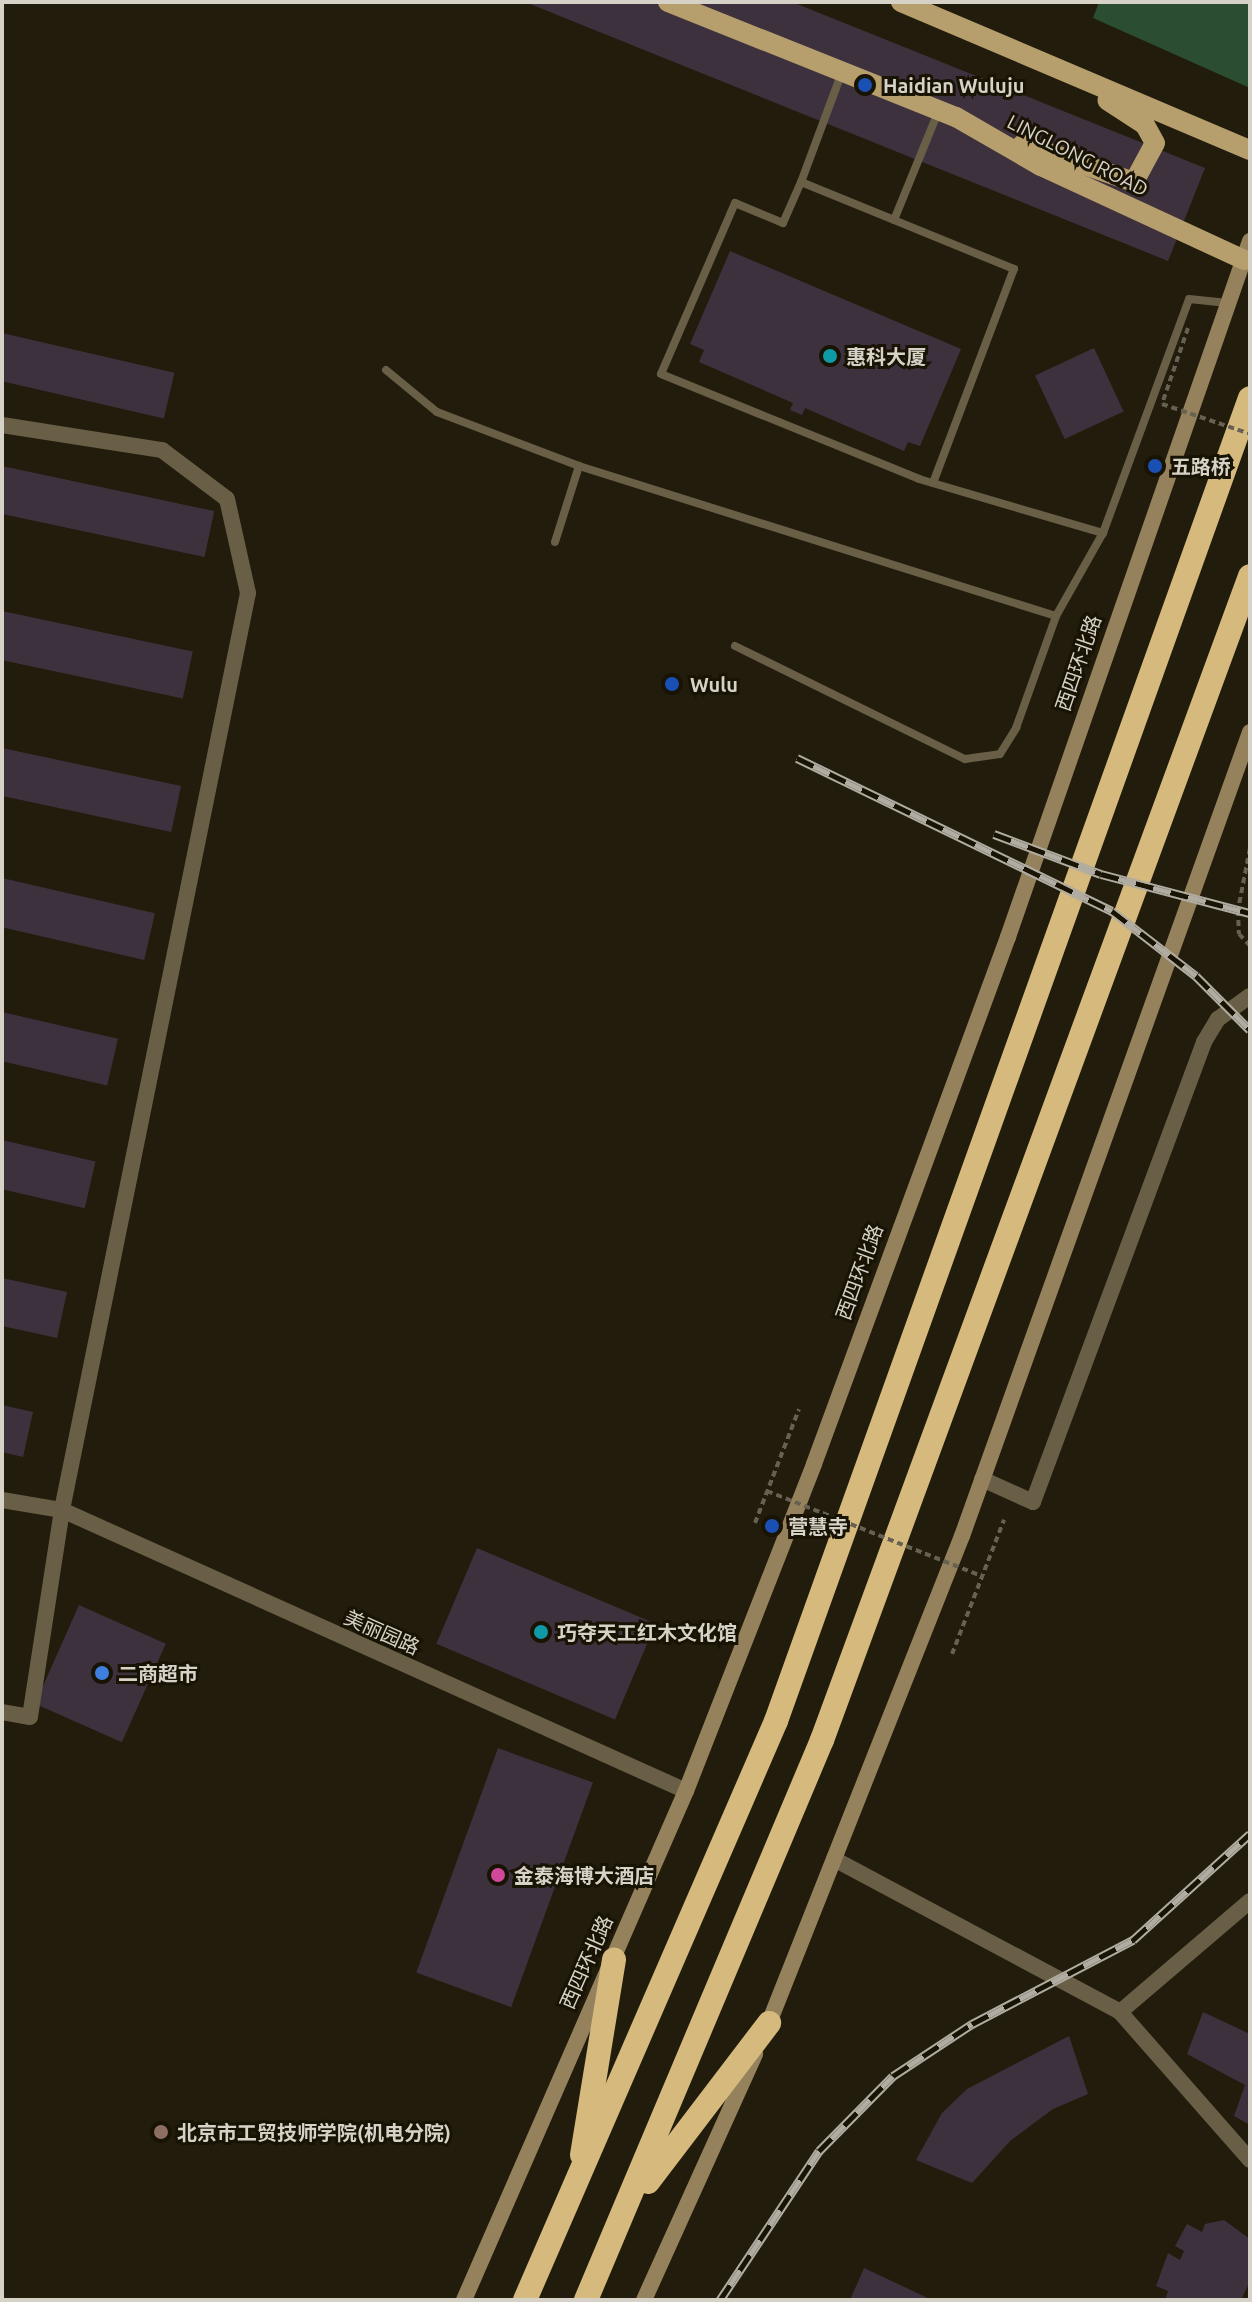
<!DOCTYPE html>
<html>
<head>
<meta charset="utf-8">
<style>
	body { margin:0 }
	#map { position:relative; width:1252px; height:2302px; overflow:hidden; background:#221c0c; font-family:Ubuntu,"Noto Sans SC",sans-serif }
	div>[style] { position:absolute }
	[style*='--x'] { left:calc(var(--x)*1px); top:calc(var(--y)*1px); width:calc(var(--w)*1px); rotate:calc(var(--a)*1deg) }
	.green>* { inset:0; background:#2b4e32 }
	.building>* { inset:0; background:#3e313e; transform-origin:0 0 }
	.path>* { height:4px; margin-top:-2px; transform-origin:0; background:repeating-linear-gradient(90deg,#666153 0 6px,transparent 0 10px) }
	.lane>* { height:8px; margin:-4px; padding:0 4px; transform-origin:4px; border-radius:4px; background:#695e46 }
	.street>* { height:16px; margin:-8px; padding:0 8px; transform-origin:8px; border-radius:8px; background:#695e46 }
	.secondary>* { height:16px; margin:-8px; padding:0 8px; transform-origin:8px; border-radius:8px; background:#95825d }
	.primary>* { height:20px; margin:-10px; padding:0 10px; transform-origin:10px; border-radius:10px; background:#b79f6d }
	.highway>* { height:24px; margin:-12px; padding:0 12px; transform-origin:12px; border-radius:12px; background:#d6b97d }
	.rail>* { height:9px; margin-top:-4.5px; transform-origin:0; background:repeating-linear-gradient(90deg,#191304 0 18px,#b0aca1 0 36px); box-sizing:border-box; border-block:2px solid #b0aca1 }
	.path-bridge>* { height:4px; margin-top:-2px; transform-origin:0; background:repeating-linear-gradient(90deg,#666153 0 6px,transparent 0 10px) }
	.dots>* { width:22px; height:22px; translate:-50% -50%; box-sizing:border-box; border:4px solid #191304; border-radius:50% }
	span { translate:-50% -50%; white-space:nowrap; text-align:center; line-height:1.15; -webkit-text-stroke:6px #191304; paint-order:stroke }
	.poi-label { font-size:20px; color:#d6d2c8; font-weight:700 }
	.left { translate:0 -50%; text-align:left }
	.street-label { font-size:20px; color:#d6d2c8 }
	.frame { position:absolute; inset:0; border:4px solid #d6d2c8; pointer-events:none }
</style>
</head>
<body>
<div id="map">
	<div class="green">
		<i style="clip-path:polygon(1099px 2px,1250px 2px,1250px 88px,1093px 18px)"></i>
	</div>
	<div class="building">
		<i style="clip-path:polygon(525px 2px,792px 2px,1205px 168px,1168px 261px)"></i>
		<i style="clip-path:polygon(730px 251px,961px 349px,920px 446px,908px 442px,904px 451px,805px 408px,802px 415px,790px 410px,793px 403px,699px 362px,704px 350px,690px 344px)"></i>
		<i style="left:2px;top:333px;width:177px;height:47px;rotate:13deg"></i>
		<i style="left:1094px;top:348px;width:70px;height:65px;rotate:65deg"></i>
		<i style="left:2px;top:466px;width:217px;height:47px;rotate:12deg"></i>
		<i style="left:2px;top:611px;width:195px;height:48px;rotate:12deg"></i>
		<i style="left:2px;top:748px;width:183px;height:47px;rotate:12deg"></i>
		<i style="left:2px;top:878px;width:157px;height:48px;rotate:13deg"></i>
		<i style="left:2px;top:1012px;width:119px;height:48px;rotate:13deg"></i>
		<i style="left:2px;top:1140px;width:96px;height:48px;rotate:13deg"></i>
		<i style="clip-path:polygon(2px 1278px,67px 1292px,57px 1338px,2px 1326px)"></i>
		<i style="clip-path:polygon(2px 1405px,33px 1412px,23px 1457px,2px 1452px)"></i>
		<i style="left:477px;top:1548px;width:194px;height:104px;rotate:23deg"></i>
		<i style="left:79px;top:1605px;width:95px;height:108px;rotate:24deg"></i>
		<i style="left:498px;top:1748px;width:101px;height:239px;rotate:20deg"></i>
		<i style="clip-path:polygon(1203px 2012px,1250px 2034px,1250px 2125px,1234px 2116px,1245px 2085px,1187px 2054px)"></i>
		<i style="clip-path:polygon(1069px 2036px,1088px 2094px,1053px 2109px,1010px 2141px,972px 2183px,916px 2160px,942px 2113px,967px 2089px)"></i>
		<i style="clip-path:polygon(1224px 2220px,1250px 2239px,1250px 2281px,1241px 2300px,1165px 2300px,1168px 2291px,1156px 2286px,1168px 2253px,1180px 2260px,1184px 2251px,1175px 2246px,1187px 2224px,1202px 2232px,1205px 2224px)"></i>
		<i style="clip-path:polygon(864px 2268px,932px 2300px,850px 2300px)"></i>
	</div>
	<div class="path">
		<i style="--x:1250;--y:848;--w:63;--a:101"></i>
		<i style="--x:1238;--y:910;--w:24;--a:88"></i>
		<i style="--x:1239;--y:934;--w:16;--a:47"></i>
		<i style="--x:755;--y:1523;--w:122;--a:-68.9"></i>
		<i style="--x:952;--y:1654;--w:144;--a:-68.8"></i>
	</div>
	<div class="lane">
		<i style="--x:842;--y:72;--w:117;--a:110.4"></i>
		<i style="--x:801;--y:182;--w:100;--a:22.2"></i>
		<i style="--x:801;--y:182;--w:45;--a:113.7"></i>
		<i style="--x:783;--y:223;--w:52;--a:-157.4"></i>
		<i style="--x:735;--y:203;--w:186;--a:113.4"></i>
		<i style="--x:661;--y:374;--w:279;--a:22.1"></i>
		<i style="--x:919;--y:479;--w:192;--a:16.4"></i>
		<i style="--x:386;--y:370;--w:66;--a:39.5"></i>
		<i style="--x:437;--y:412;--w:152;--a:20.8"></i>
		<i style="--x:579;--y:466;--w:500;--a:17.46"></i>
		<i style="--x:1056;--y:616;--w:95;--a:-60.5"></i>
		<i style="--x:1103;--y:533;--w:249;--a:-69.8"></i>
		<i style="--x:1189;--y:299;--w:39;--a:6"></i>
		<i style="--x:933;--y:483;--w:229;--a:-69.3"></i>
		<i style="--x:1014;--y:269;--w:130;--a:-157.8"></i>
		<i style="--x:894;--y:220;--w:117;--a:-67.8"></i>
		<i style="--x:555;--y:542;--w:80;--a:-72.5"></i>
		<i style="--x:735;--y:646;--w:256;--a:26.2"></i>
		<i style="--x:965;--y:759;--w:35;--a:-8"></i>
		<i style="--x:1000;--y:754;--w:31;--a:-58"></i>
		<i style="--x:1016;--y:728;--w:119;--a:-70.3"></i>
	</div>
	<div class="street">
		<i style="--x:2;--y:425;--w:162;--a:8.9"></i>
		<i style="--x:162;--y:450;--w:81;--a:37"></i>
		<i style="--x:227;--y:499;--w:96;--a:77.4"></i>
		<i style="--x:248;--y:593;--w:936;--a:101.47"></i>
		<i style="--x:62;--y:1510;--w:209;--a:98.8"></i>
		<i style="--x:30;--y:1717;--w:28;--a:-170"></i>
		<i style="--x:982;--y:1479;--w:56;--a:24.3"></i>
		<i style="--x:1033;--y:1502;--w:491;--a:-69.6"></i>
		<i style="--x:1204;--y:1042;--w:27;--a:-59"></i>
		<i style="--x:1218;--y:1019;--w:39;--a:-36"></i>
		<i style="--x:2;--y:1500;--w:61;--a:9.5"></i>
		<i style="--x:62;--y:1510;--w:684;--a:24.24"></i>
		<i style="--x:834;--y:1859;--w:324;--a:28.1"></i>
		<i style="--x:1120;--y:2012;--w:197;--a:48.7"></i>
		<i style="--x:1120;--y:2012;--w:171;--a:-40.5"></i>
	</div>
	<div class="secondary">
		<i style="--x:765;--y:2033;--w:535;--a:-68.38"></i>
		<i style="--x:962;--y:1536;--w:854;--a:-70.29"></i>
		<i style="--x:464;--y:2300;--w:555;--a:-66.44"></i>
		<i style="--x:686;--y:1791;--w:351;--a:-68.6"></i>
		<i style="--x:814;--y:1464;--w:562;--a:-69.79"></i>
		<i style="--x:1008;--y:937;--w:737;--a:-70.83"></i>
		<i style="--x:644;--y:2300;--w:270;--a:-65.7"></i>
	</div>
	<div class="primary">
		<i style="--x:668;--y:2;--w:310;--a:21.8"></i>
		<i style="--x:956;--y:117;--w:98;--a:30"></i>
		<i style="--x:1041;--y:166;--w:224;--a:24.8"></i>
		<i style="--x:901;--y:2;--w:379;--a:23"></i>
		<i style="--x:1023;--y:144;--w:117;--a:18.9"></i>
		<i style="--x:1134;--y:182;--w:44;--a:-61.7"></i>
		<i style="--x:1155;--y:143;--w:21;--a:-119"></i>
		<i style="--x:1145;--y:125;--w:45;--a:-146.7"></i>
	</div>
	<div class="highway">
		<i style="--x:582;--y:2155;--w:198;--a:-80.7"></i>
		<i style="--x:648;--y:2182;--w:200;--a:-52.7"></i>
		<i style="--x:525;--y:2300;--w:631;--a:-66.56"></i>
		<i style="--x:776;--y:1721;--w:1405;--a:-70.29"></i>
		<i style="--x:586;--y:2300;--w:608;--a:-67.15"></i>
		<i style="--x:822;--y:1740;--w:1240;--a:-69.81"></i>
	</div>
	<div class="rail">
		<i style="--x:797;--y:758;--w:350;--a:25.9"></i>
		<i style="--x:1112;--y:911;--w:106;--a:37.7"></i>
		<i style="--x:1196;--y:976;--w:76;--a:45"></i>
		<i style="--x:994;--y:834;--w:114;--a:20.5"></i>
		<i style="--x:1101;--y:874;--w:154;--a:14.7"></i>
		<i style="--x:720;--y:2300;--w:179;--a:-56.4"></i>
		<i style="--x:819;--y:2151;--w:105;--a:-45.4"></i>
		<i style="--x:893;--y:2076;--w:95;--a:-33.4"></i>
		<i style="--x:972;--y:2024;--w:182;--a:-27.6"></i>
		<i style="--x:1133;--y:1940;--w:158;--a:-42.2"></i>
	</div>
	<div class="path-bridge">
		<i style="--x:1188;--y:328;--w:80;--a:108.9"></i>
		<i style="--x:1162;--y:404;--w:93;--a:18.8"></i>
		<i style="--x:767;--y:1491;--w:231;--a:21.6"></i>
	</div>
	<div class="dots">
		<i style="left:865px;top:85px;background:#1a4fb4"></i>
		<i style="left:830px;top:356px;background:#0f9aa8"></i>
		<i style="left:1155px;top:466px;background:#1a4fb4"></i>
		<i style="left:672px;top:684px;background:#1a4fb4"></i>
		<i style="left:772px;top:1526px;background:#1a4fb4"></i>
		<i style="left:541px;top:1632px;background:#0f9aa8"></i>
		<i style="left:102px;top:1673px;background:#3f7fe0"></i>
		<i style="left:498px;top:1875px;background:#d1479c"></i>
		<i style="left:161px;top:2132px;background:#8d6e63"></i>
	</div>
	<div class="poi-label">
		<span class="left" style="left:883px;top:85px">Haidian Wuluju</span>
		<span class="left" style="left:846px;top:356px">惠科大厦</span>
		<span class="left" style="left:1171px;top:466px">五路桥</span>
		<span class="left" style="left:690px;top:684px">Wulu</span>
		<span class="left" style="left:788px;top:1526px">营慧寺</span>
		<span class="left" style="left:557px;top:1632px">巧夺天工红木文化馆</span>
		<span class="left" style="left:118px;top:1673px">二商超市</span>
		<span class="left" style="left:514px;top:1875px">金泰海博大酒店</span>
		<span class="left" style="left:177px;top:2132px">北京市工贸技师学院(机电分院)</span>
	</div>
	<div class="street-label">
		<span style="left:1078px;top:155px;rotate:27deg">LINGLONG ROAD</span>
		<span style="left:1078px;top:663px;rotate:-71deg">西四环北路</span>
		<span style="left:859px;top:1272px;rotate:-70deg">西四环北路</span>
		<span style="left:382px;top:1632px;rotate:24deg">美丽园路</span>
		<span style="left:586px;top:1962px;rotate:-66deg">西四环北路</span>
	</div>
	<div class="frame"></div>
</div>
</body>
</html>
